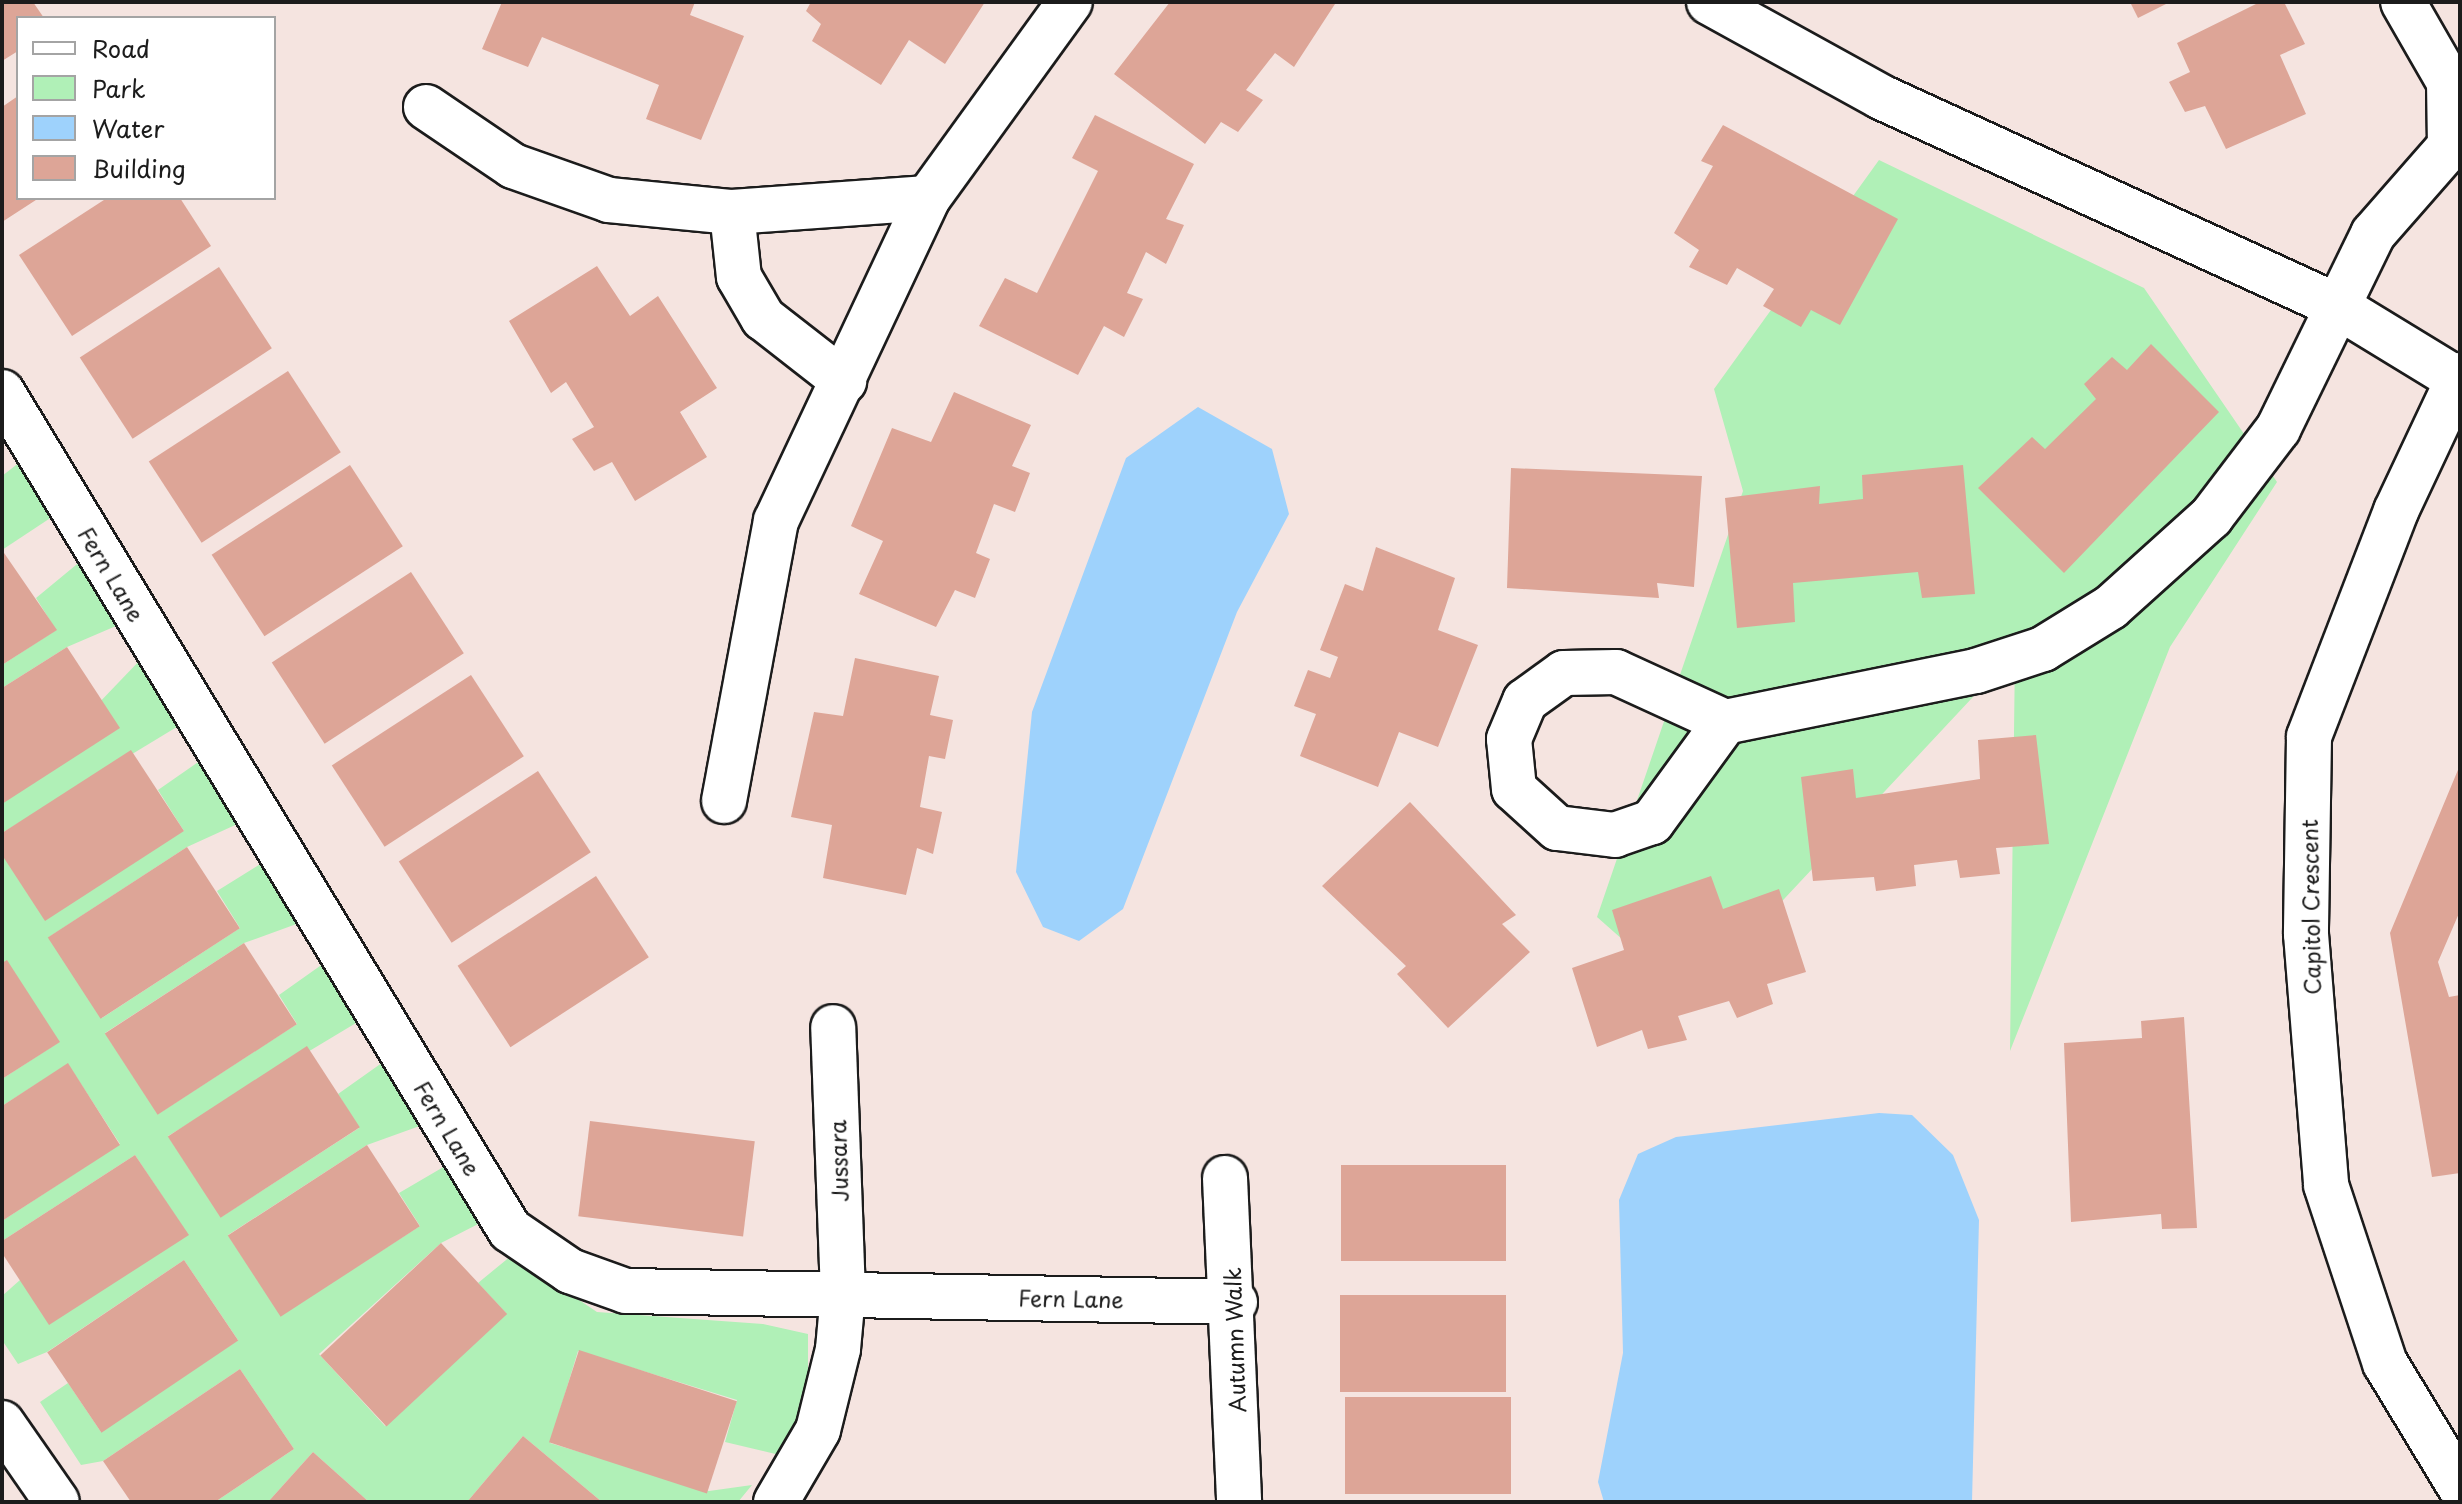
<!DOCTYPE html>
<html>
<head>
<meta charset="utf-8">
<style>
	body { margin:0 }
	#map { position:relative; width:2462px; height:1504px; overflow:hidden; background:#f5e4e0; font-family:"Playpen Sans",sans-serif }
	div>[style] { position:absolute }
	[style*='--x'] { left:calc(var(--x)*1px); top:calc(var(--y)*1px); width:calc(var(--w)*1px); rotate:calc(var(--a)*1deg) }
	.green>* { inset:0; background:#b0f0b7 }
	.water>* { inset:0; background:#9ed2fc }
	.building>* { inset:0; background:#dda597; transform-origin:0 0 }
	.roads { filter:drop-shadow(2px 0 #1c1c1c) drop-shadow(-2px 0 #1c1c1c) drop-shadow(0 2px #1c1c1c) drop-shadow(0 -2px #1c1c1c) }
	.minor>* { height:44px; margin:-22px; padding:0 22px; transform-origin:22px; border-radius:22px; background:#fff }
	span { translate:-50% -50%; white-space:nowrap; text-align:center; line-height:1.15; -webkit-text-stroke:6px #fff; paint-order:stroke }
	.street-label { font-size:22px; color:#1c1c1c }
	.frame { position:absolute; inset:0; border:4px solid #1c1c1c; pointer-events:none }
	.legend { position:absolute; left:16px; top:16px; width:260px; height:184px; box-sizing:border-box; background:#fff; border:2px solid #a4a4a4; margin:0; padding:10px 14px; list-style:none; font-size:24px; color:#1c1c1c }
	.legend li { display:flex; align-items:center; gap:16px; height:40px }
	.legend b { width:40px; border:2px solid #a4a4a4 }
</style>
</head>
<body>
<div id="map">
	<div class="green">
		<i style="clip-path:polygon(1879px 160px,2144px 288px,2277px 482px,2170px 647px,2010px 1051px,2015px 652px,1713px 975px,1640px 955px,1597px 917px,1743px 491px,1714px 389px)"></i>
		<i style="clip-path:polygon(20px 462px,58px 513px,2px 550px,2px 476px)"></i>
		<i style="clip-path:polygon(82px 560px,123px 623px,67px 647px,2px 688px,2px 665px,56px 630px,36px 598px)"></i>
		<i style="clip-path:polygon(142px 658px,185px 722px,2px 833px,2px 804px)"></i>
		<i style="clip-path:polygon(204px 758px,244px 821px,187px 847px,49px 937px,102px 1018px,240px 928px,217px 891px,270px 858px,302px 922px,244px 943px,105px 1033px,158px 1114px,297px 1024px,279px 995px,327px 961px,361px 1020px,168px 1136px,221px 1217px,359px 1128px,338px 1094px,386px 1060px,428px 1123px,367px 1145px,228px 1235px,281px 1315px,420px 1226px,399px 1193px,452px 1162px,486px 1220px,441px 1243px,319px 1354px,385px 1426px,506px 1313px,478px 1283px,512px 1255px,597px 1312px,763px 1324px,808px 1334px,808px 1404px,788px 1457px,725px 1442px,737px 1400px,578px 1351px,550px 1443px,709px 1491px,752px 1485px,738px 1502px,602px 1502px,523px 1436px,467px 1502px,369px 1502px,313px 1452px,268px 1502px,215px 1502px,294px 1449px,240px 1369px,103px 1461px,81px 1465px,40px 1402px,68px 1383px,101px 1432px,238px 1340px,184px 1260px,47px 1352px,18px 1364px,2px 1340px,2px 1296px,20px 1280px,188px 1235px,135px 1155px,2px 1241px,2px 1221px,120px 1144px,68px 1064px,2px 1106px,2px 1079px,59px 1042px,2px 963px,2px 855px,184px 831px,158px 790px)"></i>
	</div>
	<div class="water">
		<i style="clip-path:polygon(1198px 407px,1272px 449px,1289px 514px,1237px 612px,1123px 909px,1079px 941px,1043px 927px,1016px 872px,1032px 712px,1126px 458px)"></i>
		<i style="clip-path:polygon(1879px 1113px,1912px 1115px,1953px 1155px,1979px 1220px,1972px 1502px,1604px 1502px,1598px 1482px,1623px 1353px,1619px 1200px,1638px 1154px,1676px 1137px)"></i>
	</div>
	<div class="building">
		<i style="clip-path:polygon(2px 2px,33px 2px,44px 18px,18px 18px,18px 51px,2px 61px)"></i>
		<i style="clip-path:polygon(502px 2px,695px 2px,690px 15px,744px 36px,701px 140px,646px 119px,659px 85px,542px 37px,528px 67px,482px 49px)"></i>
		<i style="clip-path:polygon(811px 2px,985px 2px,945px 64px,909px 40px,881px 85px,812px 41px,821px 24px,806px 11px)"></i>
		<i style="clip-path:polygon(1170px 2px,1333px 2px,1335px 4px,1294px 67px,1275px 53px,1246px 90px,1263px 100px,1238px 132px,1221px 122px,1205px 144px,1114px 74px)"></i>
		<i style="clip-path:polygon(2130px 2px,2170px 2px,2138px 18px)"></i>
		<i style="clip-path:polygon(2260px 2px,2284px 2px,2305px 44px,2280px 55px,2306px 114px,2226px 149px,2205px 106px,2185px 112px,2169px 82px,2190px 72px,2177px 43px)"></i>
		<i style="clip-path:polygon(18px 96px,18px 198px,39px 198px,2px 222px,2px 107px)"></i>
		<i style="clip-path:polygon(1095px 115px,1194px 164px,1166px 219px,1184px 225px,1166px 264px,1146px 252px,1127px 293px,1143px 299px,1124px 337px,1104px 326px,1078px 375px,979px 326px,1005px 278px,1037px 293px,1098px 171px,1072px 158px)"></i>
		<i style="clip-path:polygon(1723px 125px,1898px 219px,1840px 325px,1811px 310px,1801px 327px,1763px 306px,1774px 289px,1737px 268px,1727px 285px,1689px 267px,1699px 250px,1674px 233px,1713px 166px,1701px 161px)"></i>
		<i style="clip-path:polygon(107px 198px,180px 198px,211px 246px,72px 336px,19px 255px)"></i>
		<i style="clip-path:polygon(597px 266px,630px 316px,658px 296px,717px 388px,680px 412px,707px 457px,635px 501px,612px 462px,594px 471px,572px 439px,594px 427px,566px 382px,551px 393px,509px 321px)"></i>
		<i style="left:219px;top:267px;width:97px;height:166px;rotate:57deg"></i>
		<i style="clip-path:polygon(2151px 344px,2219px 412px,2064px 573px,1978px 488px,2032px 437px,2045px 449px,2096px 399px,2084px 384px,2112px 357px,2127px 370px)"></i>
		<i style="left:288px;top:371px;width:97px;height:166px;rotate:57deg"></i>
		<i style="clip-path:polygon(954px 392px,1031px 425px,1012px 466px,1030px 473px,1015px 512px,994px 504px,976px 553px,990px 559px,975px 598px,955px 590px,936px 627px,859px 594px,883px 541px,851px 526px,892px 428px,931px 442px)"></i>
		<i style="left:350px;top:465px;width:97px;height:165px;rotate:57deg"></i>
		<i style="clip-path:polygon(1963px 465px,1975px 594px,1922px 598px,1918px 572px,1793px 583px,1795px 622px,1737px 628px,1725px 498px,1820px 486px,1819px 504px,1863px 499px,1862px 475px)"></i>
		<i style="clip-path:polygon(1511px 468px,1702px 476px,1694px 587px,1657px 583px,1659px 598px,1507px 588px)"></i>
		<i style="clip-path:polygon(1376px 547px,1455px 578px,1438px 630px,1478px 645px,1438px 747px,1399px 732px,1378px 787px,1300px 756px,1316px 714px,1294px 706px,1308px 670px,1330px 678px,1338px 657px,1320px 650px,1345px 584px,1363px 591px)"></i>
		<i style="clip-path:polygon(2px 550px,57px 630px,2px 665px)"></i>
		<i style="left:411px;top:572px;width:97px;height:166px;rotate:57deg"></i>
		<i style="clip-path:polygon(67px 647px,120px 728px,2px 804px,2px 688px)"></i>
		<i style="clip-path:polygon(855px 658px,939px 676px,930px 715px,953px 720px,945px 759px,929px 756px,920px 807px,942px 812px,933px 854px,917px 848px,906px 895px,823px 878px,832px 825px,791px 817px,814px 712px,843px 716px)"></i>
		<i style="left:471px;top:675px;width:97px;height:166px;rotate:57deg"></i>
		<i style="clip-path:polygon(2036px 735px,2049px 844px,1996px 848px,2000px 874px,1960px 878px,1957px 860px,1914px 865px,1916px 886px,1876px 891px,1874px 877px,1813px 881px,1801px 777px,1853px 769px,1856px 798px,1980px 779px,1978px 740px)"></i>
		<i style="clip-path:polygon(131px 750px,184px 831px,45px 921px,2px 855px,2px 833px)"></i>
		<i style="clip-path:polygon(2460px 765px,2460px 911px,2438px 962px,2449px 997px,2460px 995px,2460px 1173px,2432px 1177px,2390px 933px)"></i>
		<i style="left:538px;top:771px;width:97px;height:166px;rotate:57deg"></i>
		<i style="clip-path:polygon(1410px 802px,1516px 915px,1502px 924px,1530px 952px,1448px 1028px,1397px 974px,1406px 966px,1322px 886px)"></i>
		<i style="left:187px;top:847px;width:97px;height:166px;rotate:57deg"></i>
		<i style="left:596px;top:876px;width:97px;height:165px;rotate:57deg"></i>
		<i style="clip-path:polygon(1711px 876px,1723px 909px,1779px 889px,1806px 972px,1767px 984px,1773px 1004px,1737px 1018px,1729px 1001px,1678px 1016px,1687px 1040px,1648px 1049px,1642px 1030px,1597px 1047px,1572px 968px,1624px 950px,1612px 910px)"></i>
		<i style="left:244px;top:943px;width:97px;height:166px;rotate:57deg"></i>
		<i style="clip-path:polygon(7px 960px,60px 1042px,2px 1079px,2px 963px)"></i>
		<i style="clip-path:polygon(2184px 1017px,2197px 1228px,2162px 1229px,2161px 1214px,2071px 1222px,2064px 1043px,2142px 1038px,2141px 1021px)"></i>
		<i style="left:307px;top:1046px;width:97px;height:166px;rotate:57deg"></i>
		<i style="clip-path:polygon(68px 1063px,120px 1145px,2px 1221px,2px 1106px)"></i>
		<i style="left:590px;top:1121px;width:166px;height:96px;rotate:7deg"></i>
		<i style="left:367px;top:1145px;width:97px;height:166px;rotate:57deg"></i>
		<i style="clip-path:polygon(135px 1155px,189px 1235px,49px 1325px,2px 1253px,2px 1241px)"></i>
		<i style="left:1341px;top:1165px;width:165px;height:96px"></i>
		<i style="left:441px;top:1243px;width:97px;height:165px;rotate:47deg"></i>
		<i style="left:184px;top:1260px;width:97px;height:165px;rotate:56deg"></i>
		<i style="left:1340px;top:1295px;width:166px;height:97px"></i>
		<i style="left:579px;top:1350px;width:166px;height:97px;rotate:18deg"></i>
		<i style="clip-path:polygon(240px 1369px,294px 1449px,215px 1502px,131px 1502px,103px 1461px)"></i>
		<i style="left:1345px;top:1397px;width:166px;height:97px"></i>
		<i style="clip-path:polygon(523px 1436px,602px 1502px,467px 1502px)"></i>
		<i style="clip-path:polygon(313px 1452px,369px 1502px,268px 1502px)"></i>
	</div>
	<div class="roads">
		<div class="minor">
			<i style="--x:1709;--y:2;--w:196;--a:28.9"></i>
			<i style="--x:1881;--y:97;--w:502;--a:24.62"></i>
			<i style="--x:2337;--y:306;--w:144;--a:31.4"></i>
			<i style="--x:426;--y:107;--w:105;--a:34.1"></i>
			<i style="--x:513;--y:166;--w:102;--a:19.5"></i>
			<i style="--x:609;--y:200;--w:124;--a:5.6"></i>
			<i style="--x:732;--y:212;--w:196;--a:-4.1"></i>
			<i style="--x:732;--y:212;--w:65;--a:83.9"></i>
			<i style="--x:739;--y:277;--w:48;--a:59.7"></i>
			<i style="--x:763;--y:318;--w:103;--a:37.9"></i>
			<i style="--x:2460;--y:375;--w:150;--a:115.2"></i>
			<i style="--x:2396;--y:511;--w:242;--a:111.1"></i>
			<i style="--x:2309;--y:737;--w:197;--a:90.9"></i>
			<i style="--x:2306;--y:934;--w:252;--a:85.4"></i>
			<i style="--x:2326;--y:1185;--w:188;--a:71.7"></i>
			<i style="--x:2385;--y:1363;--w:145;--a:58.8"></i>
			<i style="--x:2;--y:392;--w:980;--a:58.78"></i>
			<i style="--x:510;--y:1230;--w:73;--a:34.3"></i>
			<i style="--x:570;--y:1271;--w:59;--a:19.7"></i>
			<i style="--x:626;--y:1291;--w:609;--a:1.03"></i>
			<i style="--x:1725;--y:722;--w:124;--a:126.1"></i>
			<i style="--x:1652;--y:822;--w:39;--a:161"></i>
			<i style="--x:1615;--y:835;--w:58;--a:-173.1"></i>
			<i style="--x:1557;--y:828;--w:58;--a:-137.8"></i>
			<i style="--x:1514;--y:789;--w:50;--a:-95.7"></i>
			<i style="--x:1509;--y:739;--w:41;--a:-67.2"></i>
			<i style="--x:1525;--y:701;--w:48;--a:-35.7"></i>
			<i style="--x:1564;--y:673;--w:52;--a:-1.1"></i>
			<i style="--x:1616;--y:672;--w:120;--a:24.6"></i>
			<i style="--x:1725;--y:722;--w:256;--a:-11.5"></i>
			<i style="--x:1976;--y:671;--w:71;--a:-18.2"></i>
			<i style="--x:2043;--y:649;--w:80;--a:-31.7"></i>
			<i style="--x:2111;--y:607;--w:135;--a:-42"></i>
			<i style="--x:2211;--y:517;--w:111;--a:-52.7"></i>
			<i style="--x:2278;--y:429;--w:217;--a:-64"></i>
			<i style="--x:2373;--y:234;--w:117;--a:-48.8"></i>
			<i style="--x:2450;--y:146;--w:64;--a:-90.9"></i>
			<i style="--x:2449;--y:82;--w:92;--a:-119.9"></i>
			<i style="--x:724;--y:801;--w:285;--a:-79.5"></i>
			<i style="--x:776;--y:521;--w:357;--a:-64.8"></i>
			<i style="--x:928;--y:198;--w:242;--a:-54.1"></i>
			<i style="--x:1225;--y:1178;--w:324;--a:87.5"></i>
			<i style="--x:2;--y:1423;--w:96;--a:55.2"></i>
			<i style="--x:776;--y:1502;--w:83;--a:-59.7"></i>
			<i style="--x:818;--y:1430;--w:83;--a:-76.1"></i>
			<i style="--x:838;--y:1349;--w:55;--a:-84.8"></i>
			<i style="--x:843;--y:1294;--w:267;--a:-92.1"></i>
		</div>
	</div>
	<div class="street-label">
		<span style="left:112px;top:574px;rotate:59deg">Fern Lane</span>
		<span style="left:2310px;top:907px;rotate:-91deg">Capitol Crescent</span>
		<span style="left:448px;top:1128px;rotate:59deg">Fern Lane</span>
		<span style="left:838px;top:1161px;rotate:-92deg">Jussara</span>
		<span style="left:1071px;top:1298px;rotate:1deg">Fern Lane</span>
		<span style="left:1234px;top:1340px;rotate:-92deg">Autumn Walk</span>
	</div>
	<div class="frame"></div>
	<ul class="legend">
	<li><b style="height:10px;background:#fff"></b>Road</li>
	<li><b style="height:22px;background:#b0f0b7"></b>Park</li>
	<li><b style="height:22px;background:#9ed2fc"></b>Water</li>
	<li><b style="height:22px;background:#dda597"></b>Building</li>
	</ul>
</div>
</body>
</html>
